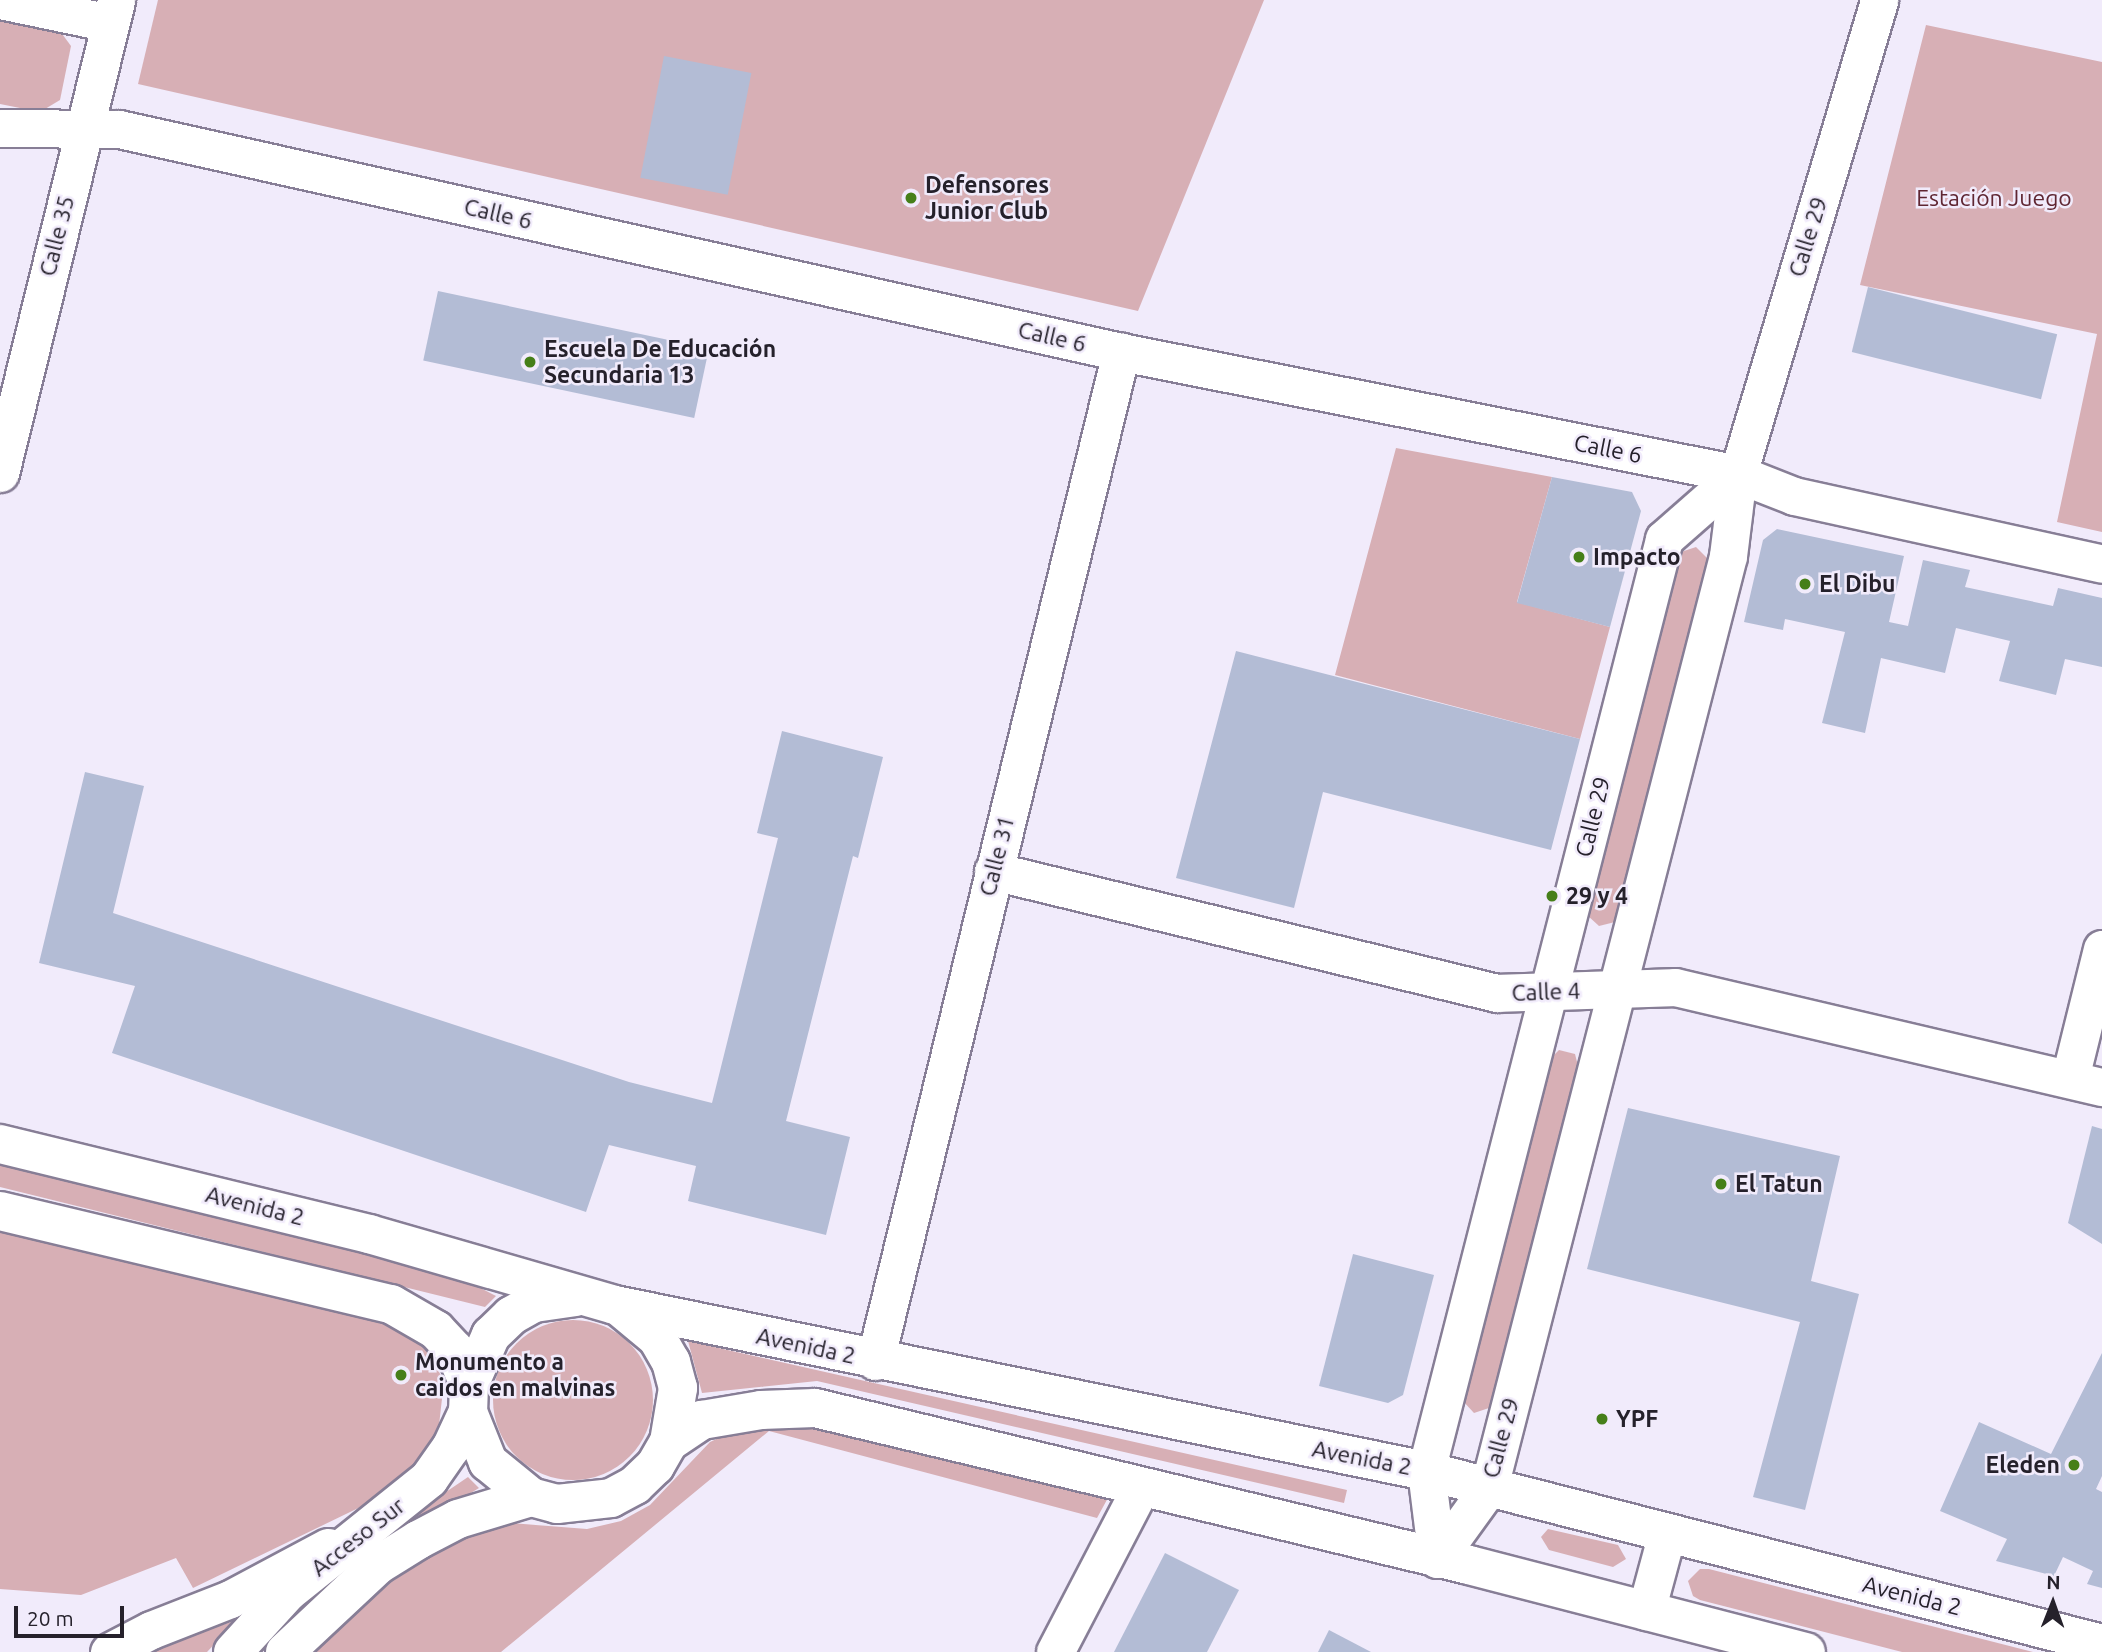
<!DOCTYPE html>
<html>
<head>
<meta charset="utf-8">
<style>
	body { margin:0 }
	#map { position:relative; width:2102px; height:1652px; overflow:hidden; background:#f1ebfb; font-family:Ubuntu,sans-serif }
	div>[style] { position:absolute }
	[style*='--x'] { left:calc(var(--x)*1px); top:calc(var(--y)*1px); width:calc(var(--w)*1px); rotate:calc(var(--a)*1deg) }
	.green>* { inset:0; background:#d7afb5 }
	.round { border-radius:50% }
	.building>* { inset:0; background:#b3bcd5; transform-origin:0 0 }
	.roads { filter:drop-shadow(2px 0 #877e96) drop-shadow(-2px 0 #877e96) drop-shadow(0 2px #877e96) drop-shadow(0 -2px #877e96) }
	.minor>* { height:37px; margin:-18.5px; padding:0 18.5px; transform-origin:18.5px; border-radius:18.5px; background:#fff }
	.major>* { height:38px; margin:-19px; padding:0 19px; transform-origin:19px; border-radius:19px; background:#fff }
	.dots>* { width:19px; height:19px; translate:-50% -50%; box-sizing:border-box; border:4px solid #f1ebfb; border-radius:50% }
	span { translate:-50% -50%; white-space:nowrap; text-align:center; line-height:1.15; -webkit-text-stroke:5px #f1ebfb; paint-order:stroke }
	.poi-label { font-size:23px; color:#25212b; font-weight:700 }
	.left { translate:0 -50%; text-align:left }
	.right { translate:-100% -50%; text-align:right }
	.park-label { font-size:23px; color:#5f2632 }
	.street-label { font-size:23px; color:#25212b }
	.north { position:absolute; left:2018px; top:1568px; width:70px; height:70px; -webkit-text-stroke:5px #f1ebfb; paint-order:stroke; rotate:1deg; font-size:19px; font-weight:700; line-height:28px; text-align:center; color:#25212b }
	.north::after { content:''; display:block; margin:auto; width:24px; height:32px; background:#25212b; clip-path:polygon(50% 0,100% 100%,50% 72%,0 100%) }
	.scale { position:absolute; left:14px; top:1606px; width:110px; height:32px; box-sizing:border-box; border:4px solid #25212b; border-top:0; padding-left:9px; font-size:21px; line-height:24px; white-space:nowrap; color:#25212b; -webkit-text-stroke:5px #f1ebfb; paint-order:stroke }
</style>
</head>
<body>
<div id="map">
	<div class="green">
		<i style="clip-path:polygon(158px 0,1264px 0,1138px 311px,138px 84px)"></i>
		<i style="clip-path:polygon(0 14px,57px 27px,71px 46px,60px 100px,40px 112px,0 104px)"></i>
		<i style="clip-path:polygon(1926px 25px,2102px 62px,2102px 532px,2057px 522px,2097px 334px,1860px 285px)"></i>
		<i style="clip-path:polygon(1396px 448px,1552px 477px,1517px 602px,1610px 627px,1580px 739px,1335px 675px)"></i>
		<i style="clip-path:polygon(1696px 547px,1708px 559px,1708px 568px,1615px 922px,1599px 926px,1587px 915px,1587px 906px,1676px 559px,1681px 552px)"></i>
		<i style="clip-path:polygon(1559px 1050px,1575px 1054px,1579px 1070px,1492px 1407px,1474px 1413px,1462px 1400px,1547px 1062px)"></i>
		<i style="clip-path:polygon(0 1163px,453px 1274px,496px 1296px,485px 1307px,0 1187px)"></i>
		<i style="clip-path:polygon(0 1229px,172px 1263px,403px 1330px,428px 1352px,444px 1381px,438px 1434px,421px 1464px,377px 1499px,193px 1588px,176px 1558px,81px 1595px,0 1589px)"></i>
		<i class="round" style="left:493px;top:1320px;width:160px;height:160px"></i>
		<i style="clip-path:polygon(688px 1341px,1347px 1490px,1344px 1503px,817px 1381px,702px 1393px)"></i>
		<i style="clip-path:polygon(808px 1421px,1109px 1496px,1097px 1518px,769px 1431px,501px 1652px,313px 1652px,398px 1576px,478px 1529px,497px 1522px,587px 1529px,621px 1521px,650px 1505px,710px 1442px,738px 1429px)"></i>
		<i style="clip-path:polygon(468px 1477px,479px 1488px,362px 1559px,262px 1652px,250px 1652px,368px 1545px)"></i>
		<i style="clip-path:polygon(1548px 1529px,1618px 1545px,1626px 1559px,1613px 1567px,1549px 1550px,1541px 1537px)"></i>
		<i style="clip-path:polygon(1700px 1569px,1709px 1569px,2033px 1652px,1902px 1652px,1700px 1600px,1693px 1596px,1688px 1581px)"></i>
		<i style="clip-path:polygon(237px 1620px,207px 1652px,150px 1652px,178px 1640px)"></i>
	</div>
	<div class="building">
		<i style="left:664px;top:56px;width:89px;height:124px;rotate:11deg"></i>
		<i style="left:1868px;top:287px;width:195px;height:67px;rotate:14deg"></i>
		<i style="left:438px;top:291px;width:277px;height:71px;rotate:12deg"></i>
		<i style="clip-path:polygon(1552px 477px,1632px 492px,1641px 511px,1610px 627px,1517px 603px)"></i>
		<i style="clip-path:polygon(1777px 529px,1904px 556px,1889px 622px,1908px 626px,1923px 560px,1970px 570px,1965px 587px,2021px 599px,2053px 606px,2058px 588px,2102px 598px,2102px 667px,2065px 659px,2056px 695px,1999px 681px,2010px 641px,1956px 628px,1945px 673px,1881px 658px,1865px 733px,1822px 723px,1845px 632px,1785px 619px,1783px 630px,1744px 622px,1763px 540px)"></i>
		<i style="clip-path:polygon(1236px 651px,1580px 739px,1551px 850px,1323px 792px,1294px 908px,1176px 878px)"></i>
		<i style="clip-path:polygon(782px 731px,883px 757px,858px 858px,853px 856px,786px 1121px,850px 1137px,826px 1235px,688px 1201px,696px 1166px,609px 1145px,586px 1212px,112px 1053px,135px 986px,39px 963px,85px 772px,144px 786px,113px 913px,629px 1082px,712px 1103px,778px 838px,757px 833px)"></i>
		<i style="clip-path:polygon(1628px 1108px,1840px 1156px,1811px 1281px,1859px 1294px,1805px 1510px,1753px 1497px,1800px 1322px,1587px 1269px)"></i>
		<i style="clip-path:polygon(2092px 1126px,2102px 1129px,2102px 1244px,2068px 1223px)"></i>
		<i style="clip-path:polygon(1353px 1254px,1434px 1275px,1403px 1395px,1388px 1403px,1319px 1386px)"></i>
		<i style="clip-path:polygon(2102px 1353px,2102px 1476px,2096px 1489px,2102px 1492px,2102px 1588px,2087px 1584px,2093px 1571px,2063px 1557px,2054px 1576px,1996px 1561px,2007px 1539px,1940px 1511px,1979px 1422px,2051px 1454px)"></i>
		<i style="clip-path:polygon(1165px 1553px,1239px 1590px,1207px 1652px,1114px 1652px)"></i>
		<i style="clip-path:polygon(1329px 1630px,1371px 1652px,1318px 1652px)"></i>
	</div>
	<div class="roads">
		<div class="minor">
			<i style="--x:0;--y:0;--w:112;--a:11.8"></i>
			<i style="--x:0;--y:128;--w:119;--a:0.5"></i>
			<i style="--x:119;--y:129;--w:1027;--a:12.55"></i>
			<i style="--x:1121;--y:352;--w:629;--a:11.18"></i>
			<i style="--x:1738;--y:474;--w:60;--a:21.4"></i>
			<i style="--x:1794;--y:496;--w:315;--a:12.4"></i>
			<i style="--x:0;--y:473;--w:487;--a:-76.2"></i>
			<i style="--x:993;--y:871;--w:519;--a:13.61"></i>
			<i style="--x:1497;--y:993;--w:178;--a:-1.9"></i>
			<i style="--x:1675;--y:987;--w:439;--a:13.2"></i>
			<i style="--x:2070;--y:1078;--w:133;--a:-76.1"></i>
			<i style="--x:875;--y:1361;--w:1039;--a:-76.3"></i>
			<i style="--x:1437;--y:1559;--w:89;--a:-54.2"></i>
			<i style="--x:1489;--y:1487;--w:961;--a:-75.6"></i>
			<i style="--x:1728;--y:556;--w:83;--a:-83"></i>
			<i style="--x:1738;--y:474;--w:495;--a:-73.4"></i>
			<i style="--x:1437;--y:1559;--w:89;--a:-97.1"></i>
			<i style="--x:1426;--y:1471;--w:962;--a:-75.67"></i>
			<i style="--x:1664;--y:539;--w:98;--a:-41.3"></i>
			<i style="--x:1646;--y:1611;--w:81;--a:-74.9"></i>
			<i style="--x:109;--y:1652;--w:47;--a:-27.6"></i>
			<i style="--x:151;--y:1630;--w:85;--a:-21.4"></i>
			<i style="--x:230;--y:1599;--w:111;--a:-28"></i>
			<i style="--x:1055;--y:1652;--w:184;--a:-62.5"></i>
		</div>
		<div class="major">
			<i style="--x:0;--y:1144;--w:380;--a:13.7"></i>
			<i style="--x:369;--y:1234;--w:256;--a:16.1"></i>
			<i style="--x:615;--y:1305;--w:828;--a:11.57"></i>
			<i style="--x:1426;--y:1471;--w:698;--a:14.35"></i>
			<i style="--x:0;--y:1211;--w:402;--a:13.4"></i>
			<i style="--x:391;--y:1304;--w:52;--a:30"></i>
			<i style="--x:436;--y:1330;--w:26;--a:47"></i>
			<i style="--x:454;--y:1349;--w:39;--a:67"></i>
			<i style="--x:576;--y:1297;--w:42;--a:171.9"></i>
			<i style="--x:534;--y:1303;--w:26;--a:151"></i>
			<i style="--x:511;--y:1316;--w:28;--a:136"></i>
			<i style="--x:491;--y:1335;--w:55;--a:113.7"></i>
			<i style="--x:469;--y:1385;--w:27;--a:92"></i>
			<i style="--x:468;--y:1412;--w:54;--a:68.2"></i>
			<i style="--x:488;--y:1462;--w:55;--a:39.1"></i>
			<i style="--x:531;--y:1497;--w:27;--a:15"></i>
			<i style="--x:557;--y:1504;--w:54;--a:-6.3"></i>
			<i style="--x:611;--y:1498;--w:27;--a:-28"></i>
			<i style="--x:635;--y:1485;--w:28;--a:-44"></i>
			<i style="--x:655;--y:1466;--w:28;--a:-60"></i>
			<i style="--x:669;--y:1442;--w:55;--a:-80.5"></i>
			<i style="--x:678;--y:1388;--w:27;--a:-105"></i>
			<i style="--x:671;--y:1362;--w:28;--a:-120"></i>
			<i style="--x:657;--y:1338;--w:47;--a:-140.2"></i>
			<i style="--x:669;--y:1442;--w:40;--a:-34"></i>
			<i style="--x:702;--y:1420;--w:60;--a:-9.6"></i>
			<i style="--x:761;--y:1410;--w:54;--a:-2.1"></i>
			<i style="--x:815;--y:1408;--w:673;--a:13.5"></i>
			<i style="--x:1469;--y:1565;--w:348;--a:14.5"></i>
			<i style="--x:233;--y:1652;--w:81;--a:-47.5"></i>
			<i style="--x:288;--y:1592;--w:181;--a:-38.7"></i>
			<i style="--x:429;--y:1479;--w:38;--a:-55"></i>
			<i style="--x:451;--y:1448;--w:40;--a:-65"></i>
			<i style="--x:285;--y:1652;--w:127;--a:-43.1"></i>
			<i style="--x:378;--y:1565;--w:47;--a:-32"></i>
			<i style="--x:418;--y:1540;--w:45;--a:-27.7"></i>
			<i style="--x:458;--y:1519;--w:76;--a:-16.8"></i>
		</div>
	</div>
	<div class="dots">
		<i style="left:911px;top:198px;background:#467f19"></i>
		<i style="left:530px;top:362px;background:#467f19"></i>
		<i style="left:1579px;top:557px;background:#467f19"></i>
		<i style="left:1805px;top:584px;background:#467f19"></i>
		<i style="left:1552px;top:896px;background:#467f19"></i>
		<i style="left:1721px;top:1184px;background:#467f19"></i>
		<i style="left:401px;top:1375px;background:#467f19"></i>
		<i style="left:1602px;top:1419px;background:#467f19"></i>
		<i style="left:2074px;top:1465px;background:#467f19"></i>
	</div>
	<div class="poi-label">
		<span class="left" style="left:925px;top:198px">Defensores<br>Junior Club</span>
		<span class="left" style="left:544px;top:362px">Escuela De Educación<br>Secundaria 13</span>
		<span class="left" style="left:1593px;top:557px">Impacto</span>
		<span class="left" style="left:1819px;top:584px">El Dibu</span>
		<span class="left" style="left:1566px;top:896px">29 y 4</span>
		<span class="left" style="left:1735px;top:1184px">El Tatun</span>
		<span class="left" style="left:415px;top:1375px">Monumento a<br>caidos en malvinas</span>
		<span class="left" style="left:1616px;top:1419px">YPF</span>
		<span class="right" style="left:2060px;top:1465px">Eleden</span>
	</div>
	<div class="park-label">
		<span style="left:1994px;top:198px">Estación Juego</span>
	</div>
	<div class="street-label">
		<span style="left:498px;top:214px;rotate:13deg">Calle 6</span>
		<span style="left:57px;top:236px;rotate:-76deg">Calle 35</span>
		<span style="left:1808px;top:237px;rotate:-73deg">Calle 29</span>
		<span style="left:1052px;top:337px;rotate:13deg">Calle 6</span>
		<span style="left:1608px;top:449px;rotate:11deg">Calle 6</span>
		<span style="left:1593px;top:817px;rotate:-76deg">Calle 29</span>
		<span style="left:997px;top:856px;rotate:-76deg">Calle 31</span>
		<span style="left:1546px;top:992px;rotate:-2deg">Calle 4</span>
		<span style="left:255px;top:1206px;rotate:14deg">Avenida 2</span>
		<span style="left:806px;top:1346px;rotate:12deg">Avenida 2</span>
		<span style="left:1501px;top:1438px;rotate:-75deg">Calle 29</span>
		<span style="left:1362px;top:1458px;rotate:11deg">Avenida 2</span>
		<span style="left:358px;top:1537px;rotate:-38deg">Acceso Sur</span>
		<span style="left:1912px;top:1596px;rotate:14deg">Avenida 2</span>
	</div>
	<div class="north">N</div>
	<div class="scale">20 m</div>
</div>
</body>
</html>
